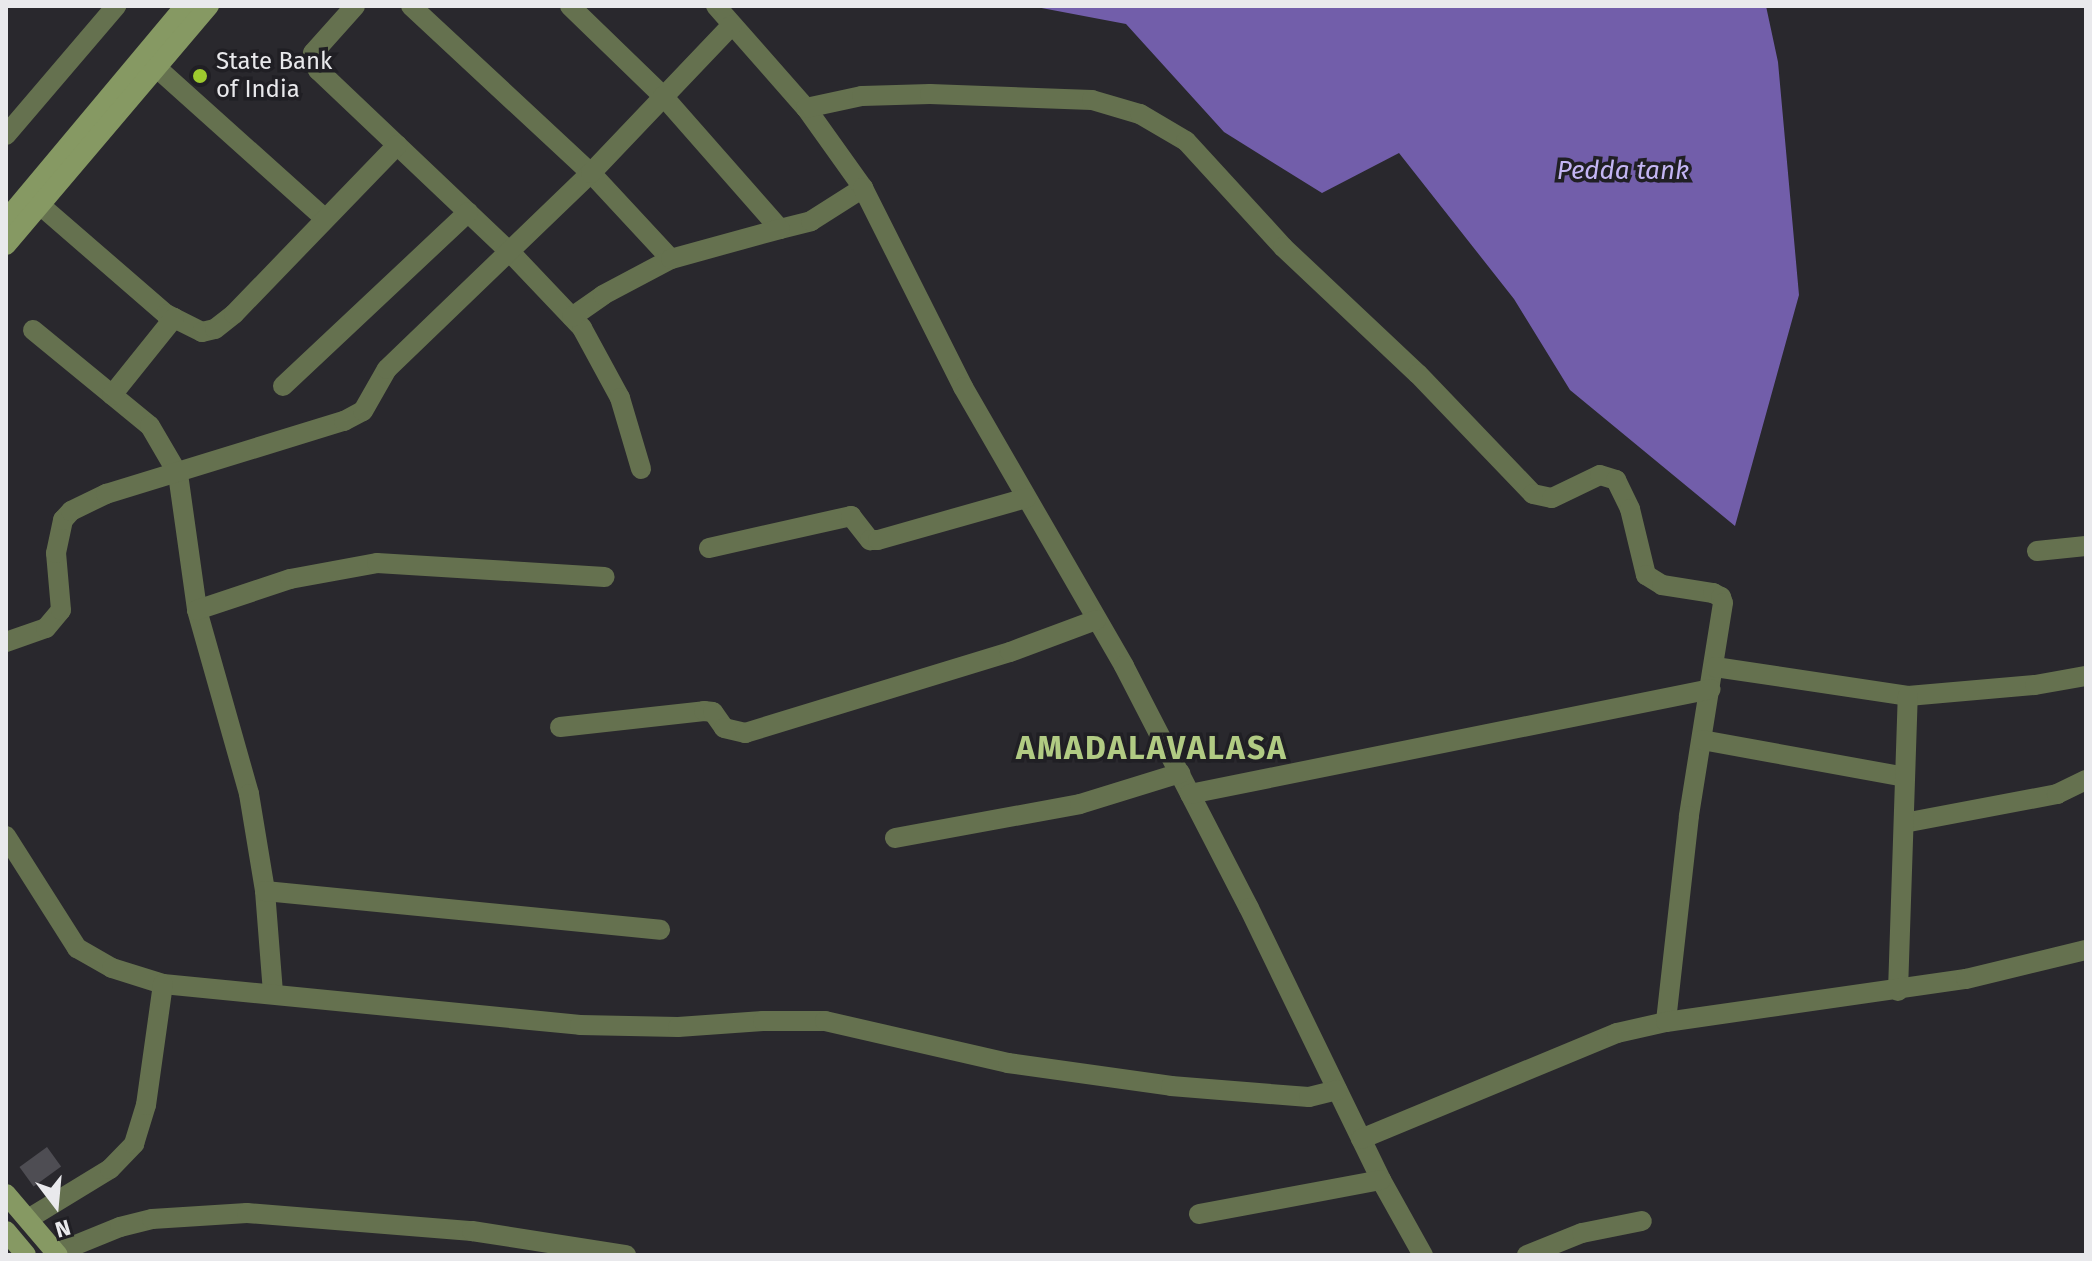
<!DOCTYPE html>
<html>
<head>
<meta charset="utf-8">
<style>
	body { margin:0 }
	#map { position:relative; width:2092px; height:1261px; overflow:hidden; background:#29282d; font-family:"Fira Sans",sans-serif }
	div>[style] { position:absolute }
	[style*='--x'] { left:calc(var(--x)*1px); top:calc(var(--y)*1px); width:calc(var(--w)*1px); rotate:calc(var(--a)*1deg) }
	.water>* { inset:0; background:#725eaa }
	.building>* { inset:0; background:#4e4d53; transform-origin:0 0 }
	.minor>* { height:20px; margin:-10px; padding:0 10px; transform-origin:10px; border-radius:10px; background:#65714f }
	.secondary>* { height:20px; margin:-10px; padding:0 10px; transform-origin:10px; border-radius:10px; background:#869963 }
	.dots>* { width:22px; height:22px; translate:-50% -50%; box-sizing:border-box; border:4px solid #201f24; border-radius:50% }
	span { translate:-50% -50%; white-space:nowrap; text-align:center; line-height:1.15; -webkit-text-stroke:7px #201f24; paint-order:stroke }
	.poi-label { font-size:24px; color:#e9e9ec }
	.left { translate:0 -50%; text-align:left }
	.water-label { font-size:26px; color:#c4b6f4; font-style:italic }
	.district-label { font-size:32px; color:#b1cb83; font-weight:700; letter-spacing:2px }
	.frame { position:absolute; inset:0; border:8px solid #e9e9ec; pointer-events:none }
	.north { position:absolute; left:16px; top:1165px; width:80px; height:80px; -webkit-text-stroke:6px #201f24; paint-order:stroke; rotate:164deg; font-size:22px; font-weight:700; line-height:32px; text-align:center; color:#e9e9ec }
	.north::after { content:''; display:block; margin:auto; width:28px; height:36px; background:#e9e9ec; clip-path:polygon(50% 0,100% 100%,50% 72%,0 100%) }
</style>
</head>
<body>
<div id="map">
	<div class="water">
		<i style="clip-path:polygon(1031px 6px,1766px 6px,1778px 62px,1799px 295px,1735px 526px,1570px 390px,1514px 299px,1399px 153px,1322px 193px,1224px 132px,1126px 24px)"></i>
	</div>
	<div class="building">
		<i style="left:47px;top:1147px;width:24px;height:34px;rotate:54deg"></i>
	</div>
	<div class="minor">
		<i style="--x:355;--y:6;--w:63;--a:131.8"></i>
		<i style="--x:313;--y:53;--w:18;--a:74"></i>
		<i style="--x:318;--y:70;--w:265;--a:43.5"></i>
		<i style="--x:510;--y:252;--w:105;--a:46.5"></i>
		<i style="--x:582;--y:328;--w:80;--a:61.5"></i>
		<i style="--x:620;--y:398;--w:74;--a:73.5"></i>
		<i style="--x:411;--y:6;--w:246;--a:42.9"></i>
		<i style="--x:591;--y:173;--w:117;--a:47.1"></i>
		<i style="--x:570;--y:6;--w:129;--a:44.1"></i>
		<i style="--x:663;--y:96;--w:177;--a:48.7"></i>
		<i style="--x:780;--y:229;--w:32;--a:-14"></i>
		<i style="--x:811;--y:221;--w:62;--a:-32.4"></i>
		<i style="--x:716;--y:6;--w:136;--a:48.6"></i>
		<i style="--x:806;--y:108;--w:98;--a:54.5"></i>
		<i style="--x:863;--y:188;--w:223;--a:63.3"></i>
		<i style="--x:963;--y:387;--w:322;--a:60"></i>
		<i style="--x:1124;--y:666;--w:272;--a:62.7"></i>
		<i style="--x:1249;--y:908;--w:302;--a:64.1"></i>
		<i style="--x:1381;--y:1180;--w:86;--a:60.8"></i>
		<i style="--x:157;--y:68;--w:226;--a:41.9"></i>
		<i style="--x:806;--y:108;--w:57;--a:-12.1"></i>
		<i style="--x:862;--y:96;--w:68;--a:-1.7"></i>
		<i style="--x:930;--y:94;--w:162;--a:2.1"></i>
		<i style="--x:1092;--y:100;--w:50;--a:16.3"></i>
		<i style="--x:1140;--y:114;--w:53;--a:30.4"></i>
		<i style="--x:1186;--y:141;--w:144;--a:47.5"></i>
		<i style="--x:1283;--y:247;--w:185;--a:43.3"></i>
		<i style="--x:1418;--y:374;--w:166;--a:46.2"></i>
		<i style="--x:1533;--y:494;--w:19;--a:12"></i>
		<i style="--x:1552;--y:498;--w:53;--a:-25.6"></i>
		<i style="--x:1600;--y:475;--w:17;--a:17"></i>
		<i style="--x:1616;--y:480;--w:32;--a:64"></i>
		<i style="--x:1630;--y:509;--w:68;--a:76.4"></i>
		<i style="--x:1646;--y:575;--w:19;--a:32"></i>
		<i style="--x:1662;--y:585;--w:52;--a:8.9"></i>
		<i style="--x:1713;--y:593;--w:9;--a:27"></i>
		<i style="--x:1721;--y:597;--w:6;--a:72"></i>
		<i style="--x:1723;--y:603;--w:216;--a:99.1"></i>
		<i style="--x:1689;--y:816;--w:207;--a:96.4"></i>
		<i style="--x:6;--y:135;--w:170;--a:-49.5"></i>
		<i style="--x:40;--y:205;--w:167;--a:40.9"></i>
		<i style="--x:166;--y:314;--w:40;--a:26.6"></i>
		<i style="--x:202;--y:332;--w:13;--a:-13"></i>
		<i style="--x:215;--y:329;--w:24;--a:-38"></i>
		<i style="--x:234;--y:314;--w:235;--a:-46"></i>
		<i style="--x:572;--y:317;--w:38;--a:-35"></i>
		<i style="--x:603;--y:295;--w:77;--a:-27.9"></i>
		<i style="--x:671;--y:259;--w:113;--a:-15.4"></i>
		<i style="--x:33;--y:330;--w:151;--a:39.4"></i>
		<i style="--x:150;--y:426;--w:56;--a:59.7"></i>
		<i style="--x:178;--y:474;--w:137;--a:82"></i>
		<i style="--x:197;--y:610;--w:191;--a:74.2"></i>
		<i style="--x:249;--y:794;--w:98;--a:80.6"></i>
		<i style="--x:265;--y:891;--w:102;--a:85.5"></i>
		<i style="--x:283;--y:386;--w:254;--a:-43.2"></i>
		<i style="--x:112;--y:395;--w:99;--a:-51.2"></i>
		<i style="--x:709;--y:548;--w:146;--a:-12.7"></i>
		<i style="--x:851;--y:516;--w:31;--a:52"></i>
		<i style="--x:870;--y:540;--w:8;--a:0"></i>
		<i style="--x:878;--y:540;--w:154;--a:-15.8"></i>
		<i style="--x:2037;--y:551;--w:49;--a:-5.8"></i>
		<i style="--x:197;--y:610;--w:98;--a:-18.4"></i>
		<i style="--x:290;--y:579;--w:88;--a:-10.4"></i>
		<i style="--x:377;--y:563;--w:228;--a:3.5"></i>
		<i style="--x:6;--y:642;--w:42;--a:-19.3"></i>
		<i style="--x:46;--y:628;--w:23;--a:-50"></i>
		<i style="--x:61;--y:610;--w:57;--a:-95"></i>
		<i style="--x:56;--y:553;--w:34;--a:-78"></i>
		<i style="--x:63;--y:520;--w:12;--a:-48"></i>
		<i style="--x:71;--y:511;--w:39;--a:-26"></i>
		<i style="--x:106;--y:494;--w:249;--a:-17.1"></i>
		<i style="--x:344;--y:421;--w:21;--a:-28"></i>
		<i style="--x:363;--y:411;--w:48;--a:-60.3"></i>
		<i style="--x:387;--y:369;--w:283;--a:-43.9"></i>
		<i style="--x:591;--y:173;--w:204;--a:-46.4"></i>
		<i style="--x:1715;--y:667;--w:195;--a:8.5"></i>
		<i style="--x:1908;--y:696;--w:127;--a:-5"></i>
		<i style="--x:2035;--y:685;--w:52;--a:-10"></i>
		<i style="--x:560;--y:727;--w:145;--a:-6.3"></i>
		<i style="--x:704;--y:711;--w:9;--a:6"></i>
		<i style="--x:713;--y:712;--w:19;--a:55"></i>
		<i style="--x:724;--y:728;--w:22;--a:13"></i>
		<i style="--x:745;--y:733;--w:277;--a:-17"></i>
		<i style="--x:1010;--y:652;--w:92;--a:-20.4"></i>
		<i style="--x:1702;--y:740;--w:206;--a:10.3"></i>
		<i style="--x:1190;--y:794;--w:531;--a:-11.39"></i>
		<i style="--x:1904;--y:823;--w:156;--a:-10.7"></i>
		<i style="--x:2057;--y:794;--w:32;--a:-26"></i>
		<i style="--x:6;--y:836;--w:133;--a:57.6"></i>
		<i style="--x:77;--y:948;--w:40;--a:29.7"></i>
		<i style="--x:112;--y:968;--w:53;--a:17.4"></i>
		<i style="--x:163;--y:984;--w:419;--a:5.6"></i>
		<i style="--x:580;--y:1025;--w:98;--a:1.2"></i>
		<i style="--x:678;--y:1027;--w:85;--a:-4"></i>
		<i style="--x:763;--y:1021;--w:62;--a:0"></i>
		<i style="--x:825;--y:1021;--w:188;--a:12.9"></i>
		<i style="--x:1008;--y:1063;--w:165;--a:8"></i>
		<i style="--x:1171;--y:1086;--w:138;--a:4.6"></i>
		<i style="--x:1309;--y:1097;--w:29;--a:-14"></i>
		<i style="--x:895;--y:838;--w:188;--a:-10.4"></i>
		<i style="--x:1080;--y:804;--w:105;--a:-17.2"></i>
		<i style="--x:265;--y:891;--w:397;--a:5.6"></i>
		<i style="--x:1898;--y:991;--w:295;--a:-88.1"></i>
		<i style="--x:1361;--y:1139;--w:277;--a:-22.5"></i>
		<i style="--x:1617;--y:1033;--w:50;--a:-12.7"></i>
		<i style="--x:1666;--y:1022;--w:303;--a:-8.2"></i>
		<i style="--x:1966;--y:979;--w:123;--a:-13.6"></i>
		<i style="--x:1199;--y:1214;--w:185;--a:-10.6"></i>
		<i style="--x:28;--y:1219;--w:96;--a:-31.4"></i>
		<i style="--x:110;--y:1169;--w:35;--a:-46"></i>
		<i style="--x:134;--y:1144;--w:41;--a:-72.9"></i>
		<i style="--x:146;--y:1105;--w:122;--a:-82"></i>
		<i style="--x:56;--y:1253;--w:69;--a:-22.1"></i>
		<i style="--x:120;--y:1227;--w:33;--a:-14"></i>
		<i style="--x:152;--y:1219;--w:95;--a:-3.6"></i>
		<i style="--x:247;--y:1213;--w:226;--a:4.6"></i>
		<i style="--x:472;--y:1231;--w:156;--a:8.9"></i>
		<i style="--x:1527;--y:1255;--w:59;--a:-21.8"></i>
		<i style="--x:1582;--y:1233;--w:61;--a:-11.3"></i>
	</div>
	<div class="secondary">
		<i style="--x:6;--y:220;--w:279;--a:-50.1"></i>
		<i style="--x:6;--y:245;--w:314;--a:-49.7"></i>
		<i style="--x:6;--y:1194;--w:80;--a:49.6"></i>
		<i style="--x:6;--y:1231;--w:31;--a:50"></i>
	</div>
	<div class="dots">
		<i style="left:200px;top:76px;background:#9eca2e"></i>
	</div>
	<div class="poi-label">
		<span class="left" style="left:216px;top:76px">State Bank<br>of India</span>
	</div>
	<div class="water-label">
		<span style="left:1623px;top:171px">Pedda tank</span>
	</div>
	<div class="district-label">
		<span style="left:1152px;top:748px">AMADALAVALASA</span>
	</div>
	<div class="frame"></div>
	<div class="north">N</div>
</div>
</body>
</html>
